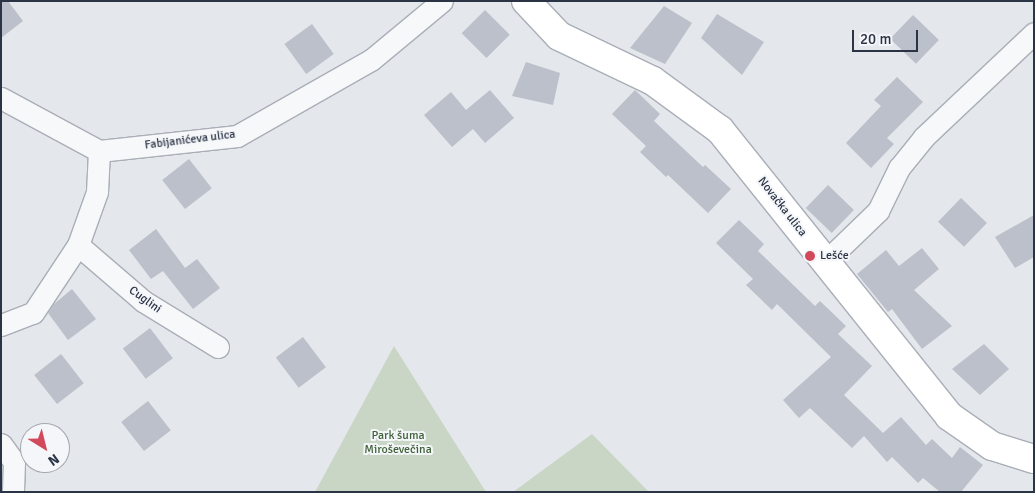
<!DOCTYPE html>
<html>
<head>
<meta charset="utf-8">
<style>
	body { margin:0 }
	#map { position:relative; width:1035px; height:493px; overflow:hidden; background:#e4e7ec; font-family:Signika,sans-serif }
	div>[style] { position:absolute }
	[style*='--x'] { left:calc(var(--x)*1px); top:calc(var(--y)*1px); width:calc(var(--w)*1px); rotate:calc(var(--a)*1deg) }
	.green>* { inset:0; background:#c9d6c5 }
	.building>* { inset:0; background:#bbc0ca; transform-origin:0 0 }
	.roads { filter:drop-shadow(1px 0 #a9aeb7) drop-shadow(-1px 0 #a9aeb7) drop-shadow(0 1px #a9aeb7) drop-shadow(0 -1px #a9aeb7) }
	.street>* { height:21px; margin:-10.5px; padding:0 10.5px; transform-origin:10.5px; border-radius:10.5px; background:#f7f8fa }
	.secondary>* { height:28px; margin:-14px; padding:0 14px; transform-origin:14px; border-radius:14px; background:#fff }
	.dots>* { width:14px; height:14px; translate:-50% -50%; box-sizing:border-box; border:2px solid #f4f6f9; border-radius:50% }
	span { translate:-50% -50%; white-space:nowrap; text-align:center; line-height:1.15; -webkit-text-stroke:4px #f4f6f9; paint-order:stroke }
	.street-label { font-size:12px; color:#2b3445 }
	.poi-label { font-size:12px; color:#2b3445 }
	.left { translate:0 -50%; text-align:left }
	.park-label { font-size:12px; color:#3f6138 }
	.frame { position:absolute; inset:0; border:2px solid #2b3445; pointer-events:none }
	.north { position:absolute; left:20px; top:423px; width:50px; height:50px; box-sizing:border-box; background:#f4f6f9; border:1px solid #a4a8b1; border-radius:50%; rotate:144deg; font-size:14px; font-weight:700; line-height:20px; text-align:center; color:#2b3445 }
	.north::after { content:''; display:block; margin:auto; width:18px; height:22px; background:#d1495b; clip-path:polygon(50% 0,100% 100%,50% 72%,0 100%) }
	.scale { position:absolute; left:852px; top:30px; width:66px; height:22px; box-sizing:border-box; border:2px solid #2b3445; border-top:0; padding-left:6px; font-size:15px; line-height:18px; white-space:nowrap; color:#2b3445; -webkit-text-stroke:4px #f4f6f9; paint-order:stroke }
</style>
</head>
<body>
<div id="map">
	<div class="green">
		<i style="clip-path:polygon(394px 346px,486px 492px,315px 492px)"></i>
		<i style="clip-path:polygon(592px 434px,649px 492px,513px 492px)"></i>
	</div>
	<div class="building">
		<i style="clip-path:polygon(1px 1px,8px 1px,23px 21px,1px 38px)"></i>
		<i style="clip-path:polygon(664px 6px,692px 23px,665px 64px,630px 48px)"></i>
		<i style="left:485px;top:10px;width:35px;height:33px;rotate:45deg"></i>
		<i style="clip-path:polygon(717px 14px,764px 42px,742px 75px,701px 38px)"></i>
		<i style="left:913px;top:15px;width:36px;height:33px;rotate:44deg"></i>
		<i style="left:312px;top:24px;width:37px;height:34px;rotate:54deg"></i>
		<i style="clip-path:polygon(526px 62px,560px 73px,553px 105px,512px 96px)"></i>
		<i style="clip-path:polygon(897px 77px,923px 102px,887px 138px,894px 144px,871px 168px,846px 143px,881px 106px,874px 100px)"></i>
		<i style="clip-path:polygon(490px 90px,514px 118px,485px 143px,473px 129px,452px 147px,424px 115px,451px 92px,466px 110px)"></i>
		<i style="clip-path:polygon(635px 90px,660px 114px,654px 121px,703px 167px,705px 165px,731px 189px,708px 213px,668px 175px,666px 177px,640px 152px,646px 146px,612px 114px)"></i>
		<i style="left:189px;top:159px;width:37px;height:34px;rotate:52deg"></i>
		<i style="left:828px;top:185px;width:36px;height:32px;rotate:44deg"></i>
		<i style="left:961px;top:198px;width:36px;height:33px;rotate:44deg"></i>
		<i style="clip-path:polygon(1034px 215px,1034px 257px,1015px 268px,995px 237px)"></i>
		<i style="clip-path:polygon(739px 220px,764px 244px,758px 251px,815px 306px,820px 301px,846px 326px,838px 334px,872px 366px,844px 395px,883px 433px,901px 417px,926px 445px,932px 439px,952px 458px,960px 447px,983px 465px,961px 492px,940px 492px,923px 478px,918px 483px,892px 457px,887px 462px,864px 436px,852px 448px,810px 408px,799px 418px,783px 400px,831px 357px,777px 304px,772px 310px,746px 285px,753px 279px,716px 243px)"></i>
		<i style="clip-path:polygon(156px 229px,185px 268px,197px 259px,220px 288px,193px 309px,163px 271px,151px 279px,129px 250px)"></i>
		<i style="clip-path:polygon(922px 248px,939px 269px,914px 290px,952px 326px,922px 349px,892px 309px,888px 312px,857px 274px,886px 250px,899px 266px)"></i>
		<i style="clip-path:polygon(72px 289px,96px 319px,68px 340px,48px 313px,54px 304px)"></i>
		<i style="left:150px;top:328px;width:38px;height:34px;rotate:53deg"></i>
		<i style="left:303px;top:337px;width:38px;height:34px;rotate:53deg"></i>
		<i style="clip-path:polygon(984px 344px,1009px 369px,980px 395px,952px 369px)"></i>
		<i style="left:61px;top:354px;width:37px;height:34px;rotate:52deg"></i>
		<i style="left:148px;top:401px;width:37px;height:34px;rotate:52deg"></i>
	</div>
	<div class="roads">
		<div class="street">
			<i style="--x:1;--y:98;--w:111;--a:28.4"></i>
			<i style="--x:99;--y:151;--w:139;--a:-6.2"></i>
			<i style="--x:237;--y:136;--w:154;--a:-29.6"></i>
			<i style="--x:371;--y:60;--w:92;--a:-39.7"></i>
			<i style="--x:78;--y:245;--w:86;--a:40.7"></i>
			<i style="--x:143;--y:301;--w:88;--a:31.5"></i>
			<i style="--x:825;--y:262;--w:74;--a:-43.9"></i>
			<i style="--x:878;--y:211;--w:48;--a:-64"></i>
			<i style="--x:899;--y:168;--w:40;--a:-51"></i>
			<i style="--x:924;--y:137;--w:151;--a:-43.4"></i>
			<i style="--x:1;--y:325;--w:34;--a:-21"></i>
			<i style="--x:33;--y:313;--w:82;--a:-56.5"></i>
			<i style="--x:78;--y:245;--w:56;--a:-70.3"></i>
			<i style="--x:97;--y:192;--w:41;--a:-87.2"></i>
			<i style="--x:1;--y:444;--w:22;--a:54"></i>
			<i style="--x:14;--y:462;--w:30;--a:92"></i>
		</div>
		<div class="secondary">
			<i style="--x:526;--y:1;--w:48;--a:46.7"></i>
			<i style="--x:559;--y:36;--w:104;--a:25.6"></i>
			<i style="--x:653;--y:81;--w:83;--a:36.2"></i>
			<i style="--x:720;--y:130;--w:366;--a:51.3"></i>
			<i style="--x:949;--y:416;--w:52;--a:34.9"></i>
			<i style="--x:992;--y:446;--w:44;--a:17.2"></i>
		</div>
	</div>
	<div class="dots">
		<i style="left:810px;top:256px;background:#d1495b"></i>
	</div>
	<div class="street-label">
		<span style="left:190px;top:140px;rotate:-7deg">Fabijanićeva ulica</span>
		<span style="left:782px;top:207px;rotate:52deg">Novačka ulica</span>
		<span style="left:145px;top:300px;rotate:36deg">Cuglini</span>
	</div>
	<div class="poi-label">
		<span class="left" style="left:820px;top:256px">Lešće</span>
	</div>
	<div class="park-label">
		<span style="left:398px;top:443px">Park šuma<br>Miroševečina</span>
	</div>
	<div class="frame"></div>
	<div class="north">N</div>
	<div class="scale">20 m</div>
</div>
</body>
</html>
